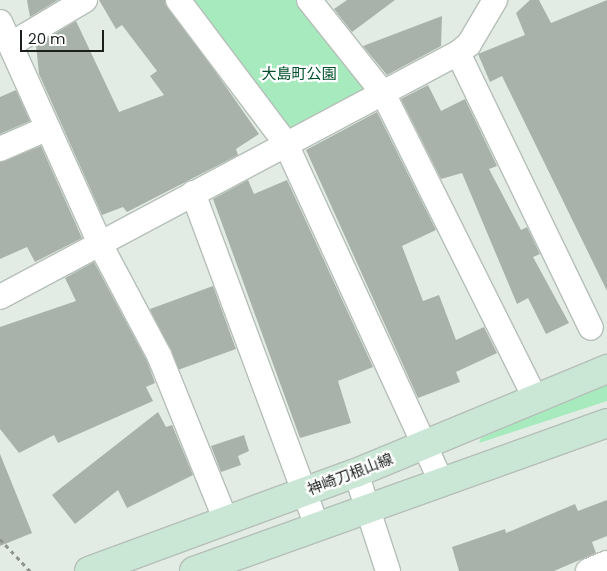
<!DOCTYPE html>
<html>
<head>
<meta charset="utf-8">
<style>
	body { margin:0 }
	#map { position:relative; width:607px; height:571px; overflow:hidden; background:#e2ece5; font-family:Poppins,"Noto Sans JP",sans-serif }
	div>[style] { position:absolute }
	[style*='--x'] { left:calc(var(--x)*1px); top:calc(var(--y)*1px); width:calc(var(--w)*1px); rotate:calc(var(--a)*1deg) }
	.green>* { inset:0; background:#a6eabd }
	.building>* { inset:0; background:#a8b2ab; transform-origin:0 0 }
	.path>* { height:3px; margin-top:-1.5px; transform-origin:0; background:repeating-linear-gradient(90deg,#8e9590 0 4px,transparent 0 8px) }
	.roads { filter:drop-shadow(1px 0 #b5bfb8) drop-shadow(-1px 0 #b5bfb8) drop-shadow(0 1px #b5bfb8) drop-shadow(0 -1px #b5bfb8) }
	.street>* { height:24px; margin:-12px; padding:0 12px; transform-origin:12px; border-radius:12px; background:#fff }
	.secondary>* { height:28px; margin:-14px; padding:0 14px; transform-origin:14px; border-radius:14px; background:#cae6d5 }
	span { translate:-50% -50%; white-space:nowrap; text-align:center; line-height:1.15; -webkit-text-stroke:4.5px #fff; paint-order:stroke }
	.park-label { font-size:15px; color:#004f2a }
	.street-label { font-size:15px; color:#1c201d }
	.scale { position:absolute; left:20px; top:30px; width:84px; height:22px; box-sizing:border-box; border:2px solid #1c201d; border-top:0; padding-left:6px; font-size:15px; line-height:18px; white-space:nowrap; color:#1c201d; -webkit-text-stroke:4px #fff; paint-order:stroke }
</style>
</head>
<body>
<div id="map">
	<div class="green">
		<i style="clip-path:polygon(187px 0,300px 0,371px 90px,288px 134px)"></i>
		<i style="clip-path:polygon(607px 383px,607px 401px,479px 443px,481px 438px)"></i>
	</div>
	<div class="building">
		<i style="clip-path:polygon(27px 0,58px 0,30px 17px)"></i>
		<i style="clip-path:polygon(99px 0,165px 0,259px 134px,236px 149px,238px 155px,203px 173px,127px 212px,123px 207px,102px 215px,39px 74px,36px 45px,76px 21px,119px 112px,164px 95px,150px 76px,157px 71px,122px 25px,116px 29px)"></i>
		<i style="clip-path:polygon(347px 0,395px 0,352px 32px,334px 9px)"></i>
		<i style="clip-path:polygon(530px 0,539px 0,551px 23px,607px 0,607px 291px,502px 76px,490px 82px,478px 54px,525px 35px,516px 13px)"></i>
		<i style="clip-path:polygon(442px 16px,441px 46px,387px 75px,363px 46px)"></i>
		<i style="clip-path:polygon(428px 85px,441px 111px,465px 99px,497px 166px,489px 169px,521px 230px,527px 227px,540px 254px,533px 257px,569px 323px,546px 334px,528px 298px,517px 304px,462px 173px,441px 179px,401px 99px)"></i>
		<i style="clip-path:polygon(16px 90px,30px 121px,0 134px,0 97px)"></i>
		<i style="clip-path:polygon(377px 112px,436px 230px,402px 246px,423px 301px,439px 295px,456px 340px,484px 327px,497px 353px,456px 372px,460px 382px,418px 398px,306px 150px)"></i>
		<i style="clip-path:polygon(41px 146px,82px 238px,35px 262px,27px 247px,0 259px,0 162px)"></i>
		<i style="clip-path:polygon(248px 180px,254px 194px,287px 180px,373px 367px,338px 381px,351px 423px,300px 438px,213px 199px)"></i>
		<i style="clip-path:polygon(94px 262px,147px 361px,155px 383px,146px 387px,153px 401px,58px 443px,54px 435px,19px 453px,0 429px,0 327px,76px 301px,65px 278px)"></i>
		<i style="left:213px;top:286px;width:67px;height:67px;rotate:70deg"></i>
		<i style="clip-path:polygon(158px 412px,166px 427px,172px 425px,193px 475px,127px 508px,118px 490px,75px 524px,52px 495px)"></i>
		<i style="clip-path:polygon(244px 435px,249px 451px,238px 456px,241px 465px,221px 472px,211px 446px)"></i>
		<i style="clip-path:polygon(0 454px,32px 533px,0 546px)"></i>
		<i style="clip-path:polygon(607px 500px,607px 536px,592px 542px,596px 553px,554px 571px,459px 571px,452px 547px,505px 529px,506px 533px,575px 504px,578px 511px)"></i>
	</div>
	<div class="path">
		<i style="--x:0;--y:539;--w:44;--a:46.8"></i>
	</div>
	<div class="roads">
		<div class="street">
			<i style="--x:178;--y:0;--w:178;--a:53"></i>
			<i style="--x:285;--y:142;--w:373;--a:65.3"></i>
			<i style="--x:309;--y:0;--w:119;--a:51.5"></i>
			<i style="--x:383;--y:93;--w:341;--a:63.5"></i>
			<i style="--x:0;--y:22;--w:246;--a:65.7"></i>
			<i style="--x:101;--y:246;--w:123;--a:62"></i>
			<i style="--x:159;--y:355;--w:179;--a:68"></i>
			<i style="--x:11;--y:44;--w:86;--a:-30.7"></i>
			<i style="--x:458;--y:53;--w:305;--a:64.2"></i>
			<i style="--x:0;--y:149;--w:52;--a:-23.6"></i>
			<i style="--x:193;--y:193;--w:356;--a:69.6"></i>
			<i style="--x:0;--y:297;--w:519;--a:-28.05"></i>
			<i style="--x:458;--y:53;--w:14;--a:-39"></i>
			<i style="--x:469;--y:44;--w:51;--a:-59.4"></i>
			<i style="--x:356;--y:473;--w:103;--a:71.9"></i>
			<i style="--x:588;--y:571;--w:21;--a:-23"></i>
		</div>
		<div class="secondary">
			<i style="--x:89;--y:571;--w:284;--a:-20.2"></i>
			<i style="--x:356;--y:473;--w:272;--a:-22.5"></i>
			<i style="--x:194;--y:571;--w:439;--a:-19.7"></i>
		</div>
	</div>
	<div class="park-label">
		<span style="left:299px;top:74px">大島町公園</span>
	</div>
	<div class="street-label">
		<span style="left:350px;top:474px;rotate:-21deg">神崎刀根山線</span>
	</div>
	<div class="scale">20 m</div>
</div>
</body>
</html>
